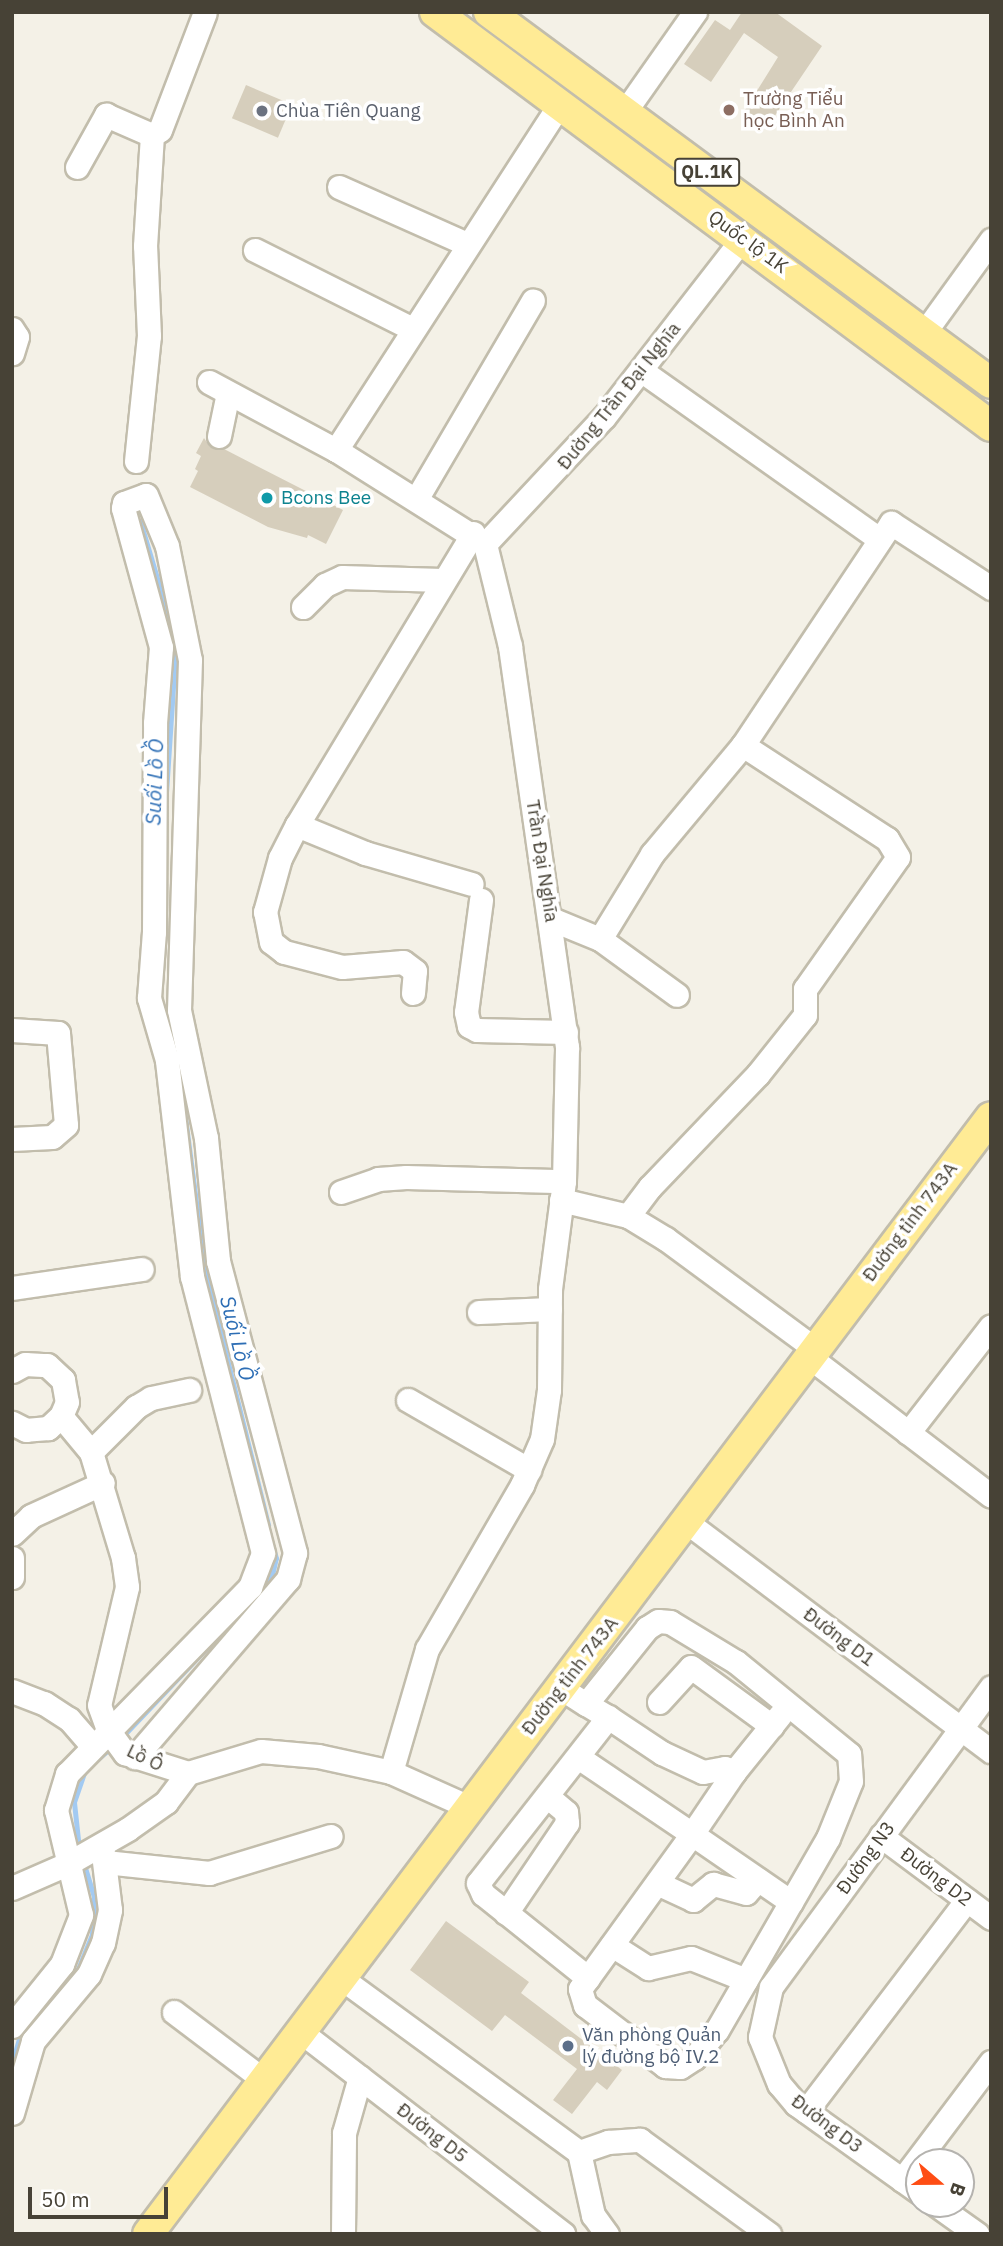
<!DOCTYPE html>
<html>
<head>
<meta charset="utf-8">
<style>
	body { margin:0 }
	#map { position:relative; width:1003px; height:2246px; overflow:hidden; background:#f4f1e7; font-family:"IBM Plex Sans",sans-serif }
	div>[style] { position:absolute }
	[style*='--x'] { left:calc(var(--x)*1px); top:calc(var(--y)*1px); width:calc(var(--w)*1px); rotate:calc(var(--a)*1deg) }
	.stream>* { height:5px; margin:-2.5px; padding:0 2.5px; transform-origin:2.5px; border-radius:2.5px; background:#a2caf2 }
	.building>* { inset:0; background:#d6cebc; transform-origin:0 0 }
	.roads { filter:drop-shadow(2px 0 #c2bdac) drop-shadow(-2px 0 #c2bdac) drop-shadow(0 2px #c2bdac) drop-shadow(0 -2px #c2bdac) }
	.minor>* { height:23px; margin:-11.5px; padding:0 11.5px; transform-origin:11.5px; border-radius:11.5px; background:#fff }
	.major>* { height:30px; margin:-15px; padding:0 15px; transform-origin:15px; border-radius:15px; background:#ffeb95 }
	.dots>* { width:19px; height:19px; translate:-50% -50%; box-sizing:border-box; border:4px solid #fff; border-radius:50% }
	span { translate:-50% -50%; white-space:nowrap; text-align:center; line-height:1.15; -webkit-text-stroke:7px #fff; paint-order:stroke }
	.shield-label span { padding:2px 5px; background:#fff; border:2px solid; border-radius:5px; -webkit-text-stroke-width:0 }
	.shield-label { font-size:18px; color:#474236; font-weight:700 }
	.education-label { font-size:19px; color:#785e54 }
	.left { translate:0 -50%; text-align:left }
	.worship-label { font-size:19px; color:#5b616d }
	.street-label { font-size:19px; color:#474236 }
	.culture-label { font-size:19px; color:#0d838f }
	.service-label { font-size:19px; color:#4e5e75 }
	.water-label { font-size:21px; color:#2d6eb5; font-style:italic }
	.frame { position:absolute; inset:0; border:14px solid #474236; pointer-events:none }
	.north { position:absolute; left:905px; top:2148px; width:70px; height:70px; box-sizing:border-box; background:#fff; border:2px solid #b5b3af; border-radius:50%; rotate:110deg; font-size:19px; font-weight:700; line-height:28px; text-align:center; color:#474236 }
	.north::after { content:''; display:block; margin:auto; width:24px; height:32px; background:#fe4d14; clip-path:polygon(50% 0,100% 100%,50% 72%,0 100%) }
	.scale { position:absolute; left:28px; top:2187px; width:140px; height:32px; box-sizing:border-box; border:4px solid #474236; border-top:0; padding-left:9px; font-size:21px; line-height:24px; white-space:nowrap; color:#474236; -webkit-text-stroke:5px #fff; paint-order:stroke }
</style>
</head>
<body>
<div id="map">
	<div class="stream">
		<i style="--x:140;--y:521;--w:126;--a:73.4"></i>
		<i style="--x:176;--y:642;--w:151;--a:93.8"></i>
		<i style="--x:185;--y:1117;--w:154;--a:82.6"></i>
		<i style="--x:205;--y:1270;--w:263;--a:76.1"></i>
		<i style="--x:260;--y:1590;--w:19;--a:-51"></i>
		<i style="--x:272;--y:1575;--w:17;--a:-77"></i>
		<i style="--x:276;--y:1558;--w:14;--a:-107"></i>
		<i style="--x:121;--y:1738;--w:180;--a:-46.4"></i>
		<i style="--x:79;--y:1849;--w:47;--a:-96.1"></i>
		<i style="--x:74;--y:1802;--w:34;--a:-71"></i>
		<i style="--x:85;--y:1770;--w:35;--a:-41"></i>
		<i style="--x:12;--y:2063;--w:29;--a:-74"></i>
		<i style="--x:20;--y:2035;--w:88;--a:-48.7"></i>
		<i style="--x:78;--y:1969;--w:38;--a:-68"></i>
		<i style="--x:92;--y:1934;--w:37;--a:-87"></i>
		<i style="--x:94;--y:1897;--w:38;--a:-107"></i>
	</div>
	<div class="building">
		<i style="clip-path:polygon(742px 12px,775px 12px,822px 46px,768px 126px,745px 110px,778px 57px,744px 33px,711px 82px,684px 64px,715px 20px,730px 30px)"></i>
		<i style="left:246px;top:85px;width:50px;height:36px;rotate:23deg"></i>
		<i style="clip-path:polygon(204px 438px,210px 447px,224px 449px,343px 510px,326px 544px,308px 535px,307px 538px,268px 527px,190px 487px,198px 471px,195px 469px,201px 456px,196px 453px)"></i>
		<i style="clip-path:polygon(446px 1921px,529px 1982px,521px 1993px,622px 2070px,607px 2090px,597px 2082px,572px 2114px,553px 2100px,577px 2069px,505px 2015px,492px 2031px,410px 1970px)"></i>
	</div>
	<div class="roads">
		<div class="minor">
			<i style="--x:626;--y:110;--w:120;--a:-54.9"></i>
			<i style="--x:77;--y:167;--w:60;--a:-60.9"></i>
			<i style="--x:106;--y:115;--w:50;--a:23.5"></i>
			<i style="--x:152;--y:135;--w:9;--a:-32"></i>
			<i style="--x:160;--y:130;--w:126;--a:-69.1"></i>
			<i style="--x:339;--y:187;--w:140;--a:24"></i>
			<i style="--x:255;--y:250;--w:174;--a:26.6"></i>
			<i style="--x:12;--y:329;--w:9;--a:58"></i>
			<i style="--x:17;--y:337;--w:17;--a:107"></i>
			<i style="--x:924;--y:333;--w:115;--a:-54.2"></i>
			<i style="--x:642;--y:371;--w:291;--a:35.3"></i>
			<i style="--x:209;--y:382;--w:144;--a:28.2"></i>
			<i style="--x:336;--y:450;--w:173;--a:32.2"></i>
			<i style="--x:219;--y:436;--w:44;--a:-78.2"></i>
			<i style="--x:336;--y:450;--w:412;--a:-57.1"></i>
			<i style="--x:136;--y:461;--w:126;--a:-84.1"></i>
			<i style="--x:149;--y:336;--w:90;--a:-92.5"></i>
			<i style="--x:145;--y:246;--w:111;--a:-86.4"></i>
			<i style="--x:417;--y:498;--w:229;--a:-59.6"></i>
			<i style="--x:485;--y:544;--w:174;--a:-46.9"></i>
			<i style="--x:604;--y:417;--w:227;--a:-52.2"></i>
			<i style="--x:303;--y:607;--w:31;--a:-45"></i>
			<i style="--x:325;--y:585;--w:19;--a:-25"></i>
			<i style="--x:342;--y:577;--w:100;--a:1.7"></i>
			<i style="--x:297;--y:825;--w:74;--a:22.4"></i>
			<i style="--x:365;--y:853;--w:111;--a:16.2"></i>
			<i style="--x:481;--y:900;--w:113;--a:97.6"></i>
			<i style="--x:466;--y:1012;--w:14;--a:78"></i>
			<i style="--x:469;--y:1026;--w:9;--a:27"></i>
			<i style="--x:477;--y:1030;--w:89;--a:1.3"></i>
			<i style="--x:551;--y:919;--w:53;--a:22.2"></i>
			<i style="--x:600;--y:939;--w:100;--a:-58.5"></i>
			<i style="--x:652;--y:854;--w:142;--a:-50.1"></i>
			<i style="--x:743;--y:745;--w:267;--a:-56.3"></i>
			<i style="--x:891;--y:523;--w:119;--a:33"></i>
			<i style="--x:600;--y:939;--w:95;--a:36"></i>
			<i style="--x:413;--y:993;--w:22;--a:-85"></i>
			<i style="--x:415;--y:971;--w:15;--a:-143"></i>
			<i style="--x:403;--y:962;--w:61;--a:175.3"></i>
			<i style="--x:342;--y:967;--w:60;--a:-165.5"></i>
			<i style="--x:284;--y:952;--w:16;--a:-142"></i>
			<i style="--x:271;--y:942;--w:31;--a:-101"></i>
			<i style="--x:265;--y:912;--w:56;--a:-74.5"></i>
			<i style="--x:280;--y:858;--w:37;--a:-63"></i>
			<i style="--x:297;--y:825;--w:341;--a:-58.9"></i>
			<i style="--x:12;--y:1030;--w:46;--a:3.7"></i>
			<i style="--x:58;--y:1033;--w:92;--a:85"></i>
			<i style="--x:66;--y:1125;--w:18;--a:139"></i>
			<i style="--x:52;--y:1137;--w:40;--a:177.1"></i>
			<i style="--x:341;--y:1192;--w:39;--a:-19"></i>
			<i style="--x:378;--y:1179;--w:28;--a:-4"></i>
			<i style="--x:406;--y:1177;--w:158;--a:1.5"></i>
			<i style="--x:561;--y:1200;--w:69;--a:13.4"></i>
			<i style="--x:628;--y:1216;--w:44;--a:31.2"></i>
			<i style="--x:666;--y:1239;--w:184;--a:36.4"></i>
			<i style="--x:628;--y:1216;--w:36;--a:-53"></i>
			<i style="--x:650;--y:1187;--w:156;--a:-46.3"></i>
			<i style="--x:758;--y:1074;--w:75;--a:-51.5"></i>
			<i style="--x:805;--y:1015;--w:26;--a:-90"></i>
			<i style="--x:805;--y:989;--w:161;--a:-54.8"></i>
			<i style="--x:898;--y:857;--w:21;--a:-121"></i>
			<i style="--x:887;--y:839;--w:172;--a:-146.9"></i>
			<i style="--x:12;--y:1288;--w:131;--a:-8.3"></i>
			<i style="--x:479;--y:1312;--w:71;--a:-2.4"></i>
			<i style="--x:808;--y:1356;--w:230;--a:37.4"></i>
			<i style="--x:12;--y:1371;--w:15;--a:-28"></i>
			<i style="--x:25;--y:1364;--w:22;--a:3"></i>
			<i style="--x:47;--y:1365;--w:22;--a:43"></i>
			<i style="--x:63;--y:1380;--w:22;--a:80"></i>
			<i style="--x:67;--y:1402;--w:15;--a:113"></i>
			<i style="--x:61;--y:1416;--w:18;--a:137"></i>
			<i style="--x:48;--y:1428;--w:22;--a:175"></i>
			<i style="--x:26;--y:1430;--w:16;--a:-153"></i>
			<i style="--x:408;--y:1400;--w:140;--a:30"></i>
			<i style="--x:61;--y:1416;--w:47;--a:50.2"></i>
			<i style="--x:91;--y:1452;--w:111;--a:73.2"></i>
			<i style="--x:123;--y:1558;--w:29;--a:82"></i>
			<i style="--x:127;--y:1587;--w:121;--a:103.3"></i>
			<i style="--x:99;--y:1705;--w:27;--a:70"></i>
			<i style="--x:108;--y:1730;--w:29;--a:54"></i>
			<i style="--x:125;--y:1753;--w:66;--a:17.6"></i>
			<i style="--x:188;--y:1773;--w:76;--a:-16.8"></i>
			<i style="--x:261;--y:1751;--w:57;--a:5"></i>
			<i style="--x:318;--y:1756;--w:75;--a:12.4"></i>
			<i style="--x:391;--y:1772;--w:85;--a:24.2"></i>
			<i style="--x:908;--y:1433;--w:135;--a:-52.2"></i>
			<i style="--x:91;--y:1452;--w:64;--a:-45"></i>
			<i style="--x:136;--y:1407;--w:17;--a:-31"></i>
			<i style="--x:151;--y:1398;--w:39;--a:-12"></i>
			<i style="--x:688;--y:1523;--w:379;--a:37"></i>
			<i style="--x:12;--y:1534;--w:26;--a:-43"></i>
			<i style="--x:31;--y:1516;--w:79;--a:-24.6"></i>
			<i style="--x:12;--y:1558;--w:19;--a:90"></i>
			<i style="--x:561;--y:1688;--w:30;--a:33"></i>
			<i style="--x:586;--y:1704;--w:26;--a:31"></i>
			<i style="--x:608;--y:1717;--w:65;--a:33.7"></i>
			<i style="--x:662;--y:1753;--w:45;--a:24.9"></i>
			<i style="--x:703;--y:1772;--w:22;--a:-10"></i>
			<i style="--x:725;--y:1768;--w:10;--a:24"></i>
			<i style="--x:734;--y:1772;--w:75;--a:124.1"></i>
			<i style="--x:692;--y:1834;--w:120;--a:34.5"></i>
			<i style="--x:791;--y:1902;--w:74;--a:-60"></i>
			<i style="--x:828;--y:1838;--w:61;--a:-68"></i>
			<i style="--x:851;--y:1781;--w:27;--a:-94"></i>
			<i style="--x:849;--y:1754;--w:146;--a:-140.8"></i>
			<i style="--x:736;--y:1662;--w:77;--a:-148.8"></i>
			<i style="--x:670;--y:1622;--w:12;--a:-175"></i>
			<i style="--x:658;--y:1621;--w:13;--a:148"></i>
			<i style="--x:647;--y:1628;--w:97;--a:128.8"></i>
			<i style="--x:12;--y:1691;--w:34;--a:21"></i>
			<i style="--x:44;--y:1703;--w:30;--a:33"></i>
			<i style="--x:69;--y:1719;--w:35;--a:49"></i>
			<i style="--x:659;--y:1702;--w:47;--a:-47.6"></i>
			<i style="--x:691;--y:1667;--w:100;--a:36.1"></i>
			<i style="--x:578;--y:1757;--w:138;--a:34"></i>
			<i style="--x:692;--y:1834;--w:191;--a:125.9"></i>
			<i style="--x:580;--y:1989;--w:17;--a:73"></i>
			<i style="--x:585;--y:2005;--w:101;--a:37.3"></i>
			<i style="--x:665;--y:2066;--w:15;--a:4"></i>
			<i style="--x:680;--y:2067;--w:17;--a:-33"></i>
			<i style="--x:694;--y:2058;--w:36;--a:-51"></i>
			<i style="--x:717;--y:2030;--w:148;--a:-60"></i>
			<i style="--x:391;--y:1772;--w:128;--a:-73.7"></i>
			<i style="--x:427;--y:1649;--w:190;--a:-59.9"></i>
			<i style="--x:522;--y:1485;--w:50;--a:-66.5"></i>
			<i style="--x:542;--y:1439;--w:49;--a:-81.9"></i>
			<i style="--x:549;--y:1390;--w:101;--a:-89.4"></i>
			<i style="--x:550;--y:1289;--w:109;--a:-82.6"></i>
			<i style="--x:564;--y:1181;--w:134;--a:-88.7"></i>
			<i style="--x:567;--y:1047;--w:405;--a:-98.1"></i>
			<i style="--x:510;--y:646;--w:105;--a:-103.8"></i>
			<i style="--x:734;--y:1772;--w:73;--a:-51.1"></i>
			<i style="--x:881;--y:1836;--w:137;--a:36.7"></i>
			<i style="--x:105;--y:1862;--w:105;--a:6"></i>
			<i style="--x:209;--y:1873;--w:127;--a:-16.9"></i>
			<i style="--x:657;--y:1883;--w:40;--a:25"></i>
			<i style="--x:693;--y:1900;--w:26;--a:-39"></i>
			<i style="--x:713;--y:1884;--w:34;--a:15"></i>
			<i style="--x:746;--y:1893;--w:18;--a:-49"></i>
			<i style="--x:12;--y:1888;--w:60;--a:-23.6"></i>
			<i style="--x:67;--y:1864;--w:70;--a:-29.8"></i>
			<i style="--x:128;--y:1829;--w:47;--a:-35.4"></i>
			<i style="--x:166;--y:1802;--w:36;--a:-53"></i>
			<i style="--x:506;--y:1913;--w:109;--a:-55.9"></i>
			<i style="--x:567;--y:1823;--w:11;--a:-95"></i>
			<i style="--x:566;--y:1812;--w:25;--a:-140"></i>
			<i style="--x:612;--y:1945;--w:43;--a:32.6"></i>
			<i style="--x:648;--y:1968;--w:44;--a:-13.1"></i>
			<i style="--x:691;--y:1958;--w:59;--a:21.8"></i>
			<i style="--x:341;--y:1978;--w:295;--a:36.2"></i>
			<i style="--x:579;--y:2152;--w:65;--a:77.5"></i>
			<i style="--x:593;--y:2215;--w:24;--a:54"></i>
			<i style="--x:588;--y:1978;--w:134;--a:-141.3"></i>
			<i style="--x:483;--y:1894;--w:12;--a:-114"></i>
			<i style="--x:478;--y:1883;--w:211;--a:-51.9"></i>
			<i style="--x:174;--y:2012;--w:113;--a:37.1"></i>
			<i style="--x:12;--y:2026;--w:80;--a:-51.1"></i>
			<i style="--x:62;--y:1964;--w:53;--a:-68.8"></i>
			<i style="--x:81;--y:1915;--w:108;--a:-103.4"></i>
			<i style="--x:56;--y:1810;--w:38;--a:-73"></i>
			<i style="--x:67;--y:1774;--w:262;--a:-45.6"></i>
			<i style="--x:250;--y:1587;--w:36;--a:-69"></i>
			<i style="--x:263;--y:1553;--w:285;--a:-104.4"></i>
			<i style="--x:192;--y:1277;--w:218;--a:-96.6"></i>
			<i style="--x:167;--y:1060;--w:65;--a:-106.2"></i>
			<i style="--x:149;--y:998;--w:66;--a:-85.7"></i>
			<i style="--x:154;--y:932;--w:209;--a:-89.7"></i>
			<i style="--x:155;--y:723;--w:76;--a:-85.5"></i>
			<i style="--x:161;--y:647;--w:144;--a:-105.3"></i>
			<i style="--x:123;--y:508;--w:5;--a:-79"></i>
			<i style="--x:124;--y:503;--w:23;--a:-20"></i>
			<i style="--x:146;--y:495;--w:55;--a:67.6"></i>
			<i style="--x:167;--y:546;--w:116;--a:78.6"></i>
			<i style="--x:190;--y:660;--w:350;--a:91.8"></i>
			<i style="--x:179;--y:1010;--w:131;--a:78.1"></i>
			<i style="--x:206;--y:1138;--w:124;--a:84.4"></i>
			<i style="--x:218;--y:1261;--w:302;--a:75.2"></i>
			<i style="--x:295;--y:1553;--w:27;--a:105"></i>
			<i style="--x:288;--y:1579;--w:235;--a:130.7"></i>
			<i style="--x:301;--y:2032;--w:331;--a:37.6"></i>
			<i style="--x:806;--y:2111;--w:265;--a:-52.7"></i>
			<i style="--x:12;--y:2113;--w:75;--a:-73.7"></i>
			<i style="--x:33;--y:2041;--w:87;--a:-50.1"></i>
			<i style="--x:89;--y:1974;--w:34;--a:-66"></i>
			<i style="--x:103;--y:1943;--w:34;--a:-78"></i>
			<i style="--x:110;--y:1910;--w:64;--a:-97.1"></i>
			<i style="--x:579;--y:2152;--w:31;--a:-19"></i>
			<i style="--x:608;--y:2142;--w:32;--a:-4"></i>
			<i style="--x:640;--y:2140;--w:160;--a:36.1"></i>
			<i style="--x:902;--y:2180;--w:148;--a:-53"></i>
			<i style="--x:919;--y:2192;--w:151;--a:-144.4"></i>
			<i style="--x:796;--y:2104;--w:26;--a:-130"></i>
			<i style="--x:779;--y:2084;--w:51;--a:-112"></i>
			<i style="--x:760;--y:2037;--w:51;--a:-77.6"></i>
			<i style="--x:771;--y:1987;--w:372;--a:-53.7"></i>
			<i style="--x:935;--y:2204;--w:52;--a:35.5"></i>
			<i style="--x:343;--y:2234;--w:101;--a:-89.4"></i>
			<i style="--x:344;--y:2133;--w:58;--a:-74.1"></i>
		</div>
		<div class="major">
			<i style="--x:435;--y:12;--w:693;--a:36.67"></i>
			<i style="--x:489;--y:12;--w:624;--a:36.47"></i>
			<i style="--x:148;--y:2234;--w:1399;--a:-52.96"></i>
		</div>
	</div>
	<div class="dots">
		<i style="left:729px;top:110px;background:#8d6e63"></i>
		<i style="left:262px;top:111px;background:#6b7280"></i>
		<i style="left:267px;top:498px;background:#0f9aa8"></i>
		<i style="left:568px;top:2046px;background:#5c6f8a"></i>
	</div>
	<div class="shield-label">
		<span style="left:707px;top:172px">QL.1K</span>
	</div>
	<div class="education-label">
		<span class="left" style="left:743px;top:110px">Trường Tiểu<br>học Bình An</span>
	</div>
	<div class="worship-label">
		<span class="left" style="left:276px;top:111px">Chùa Tiên Quang</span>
	</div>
	<div class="street-label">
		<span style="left:748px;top:242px;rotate:36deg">Quốc lộ 1K</span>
		<span style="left:619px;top:396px;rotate:-51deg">Đường Trần Đại Nghĩa</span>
		<span style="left:542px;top:861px;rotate:81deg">Trần Đại Nghĩa</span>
		<span style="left:910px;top:1222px;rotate:-53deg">Đường tỉnh 743A</span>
		<span style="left:839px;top:1637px;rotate:37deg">Đường D1</span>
		<span style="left:570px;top:1676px;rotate:-52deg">Đường tỉnh 743A</span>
		<span style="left:145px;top:1758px;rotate:26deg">Lồ Ô</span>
		<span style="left:866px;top:1858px;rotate:-54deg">Đường N3</span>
		<span style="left:936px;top:1877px;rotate:37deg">Đường D2</span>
		<span style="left:827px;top:2124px;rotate:37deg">Đường D3</span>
		<span style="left:432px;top:2133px;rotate:38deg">Đường D5</span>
	</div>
	<div class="culture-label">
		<span class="left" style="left:281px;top:498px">Bcons Bee</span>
	</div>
	<div class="service-label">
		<span class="left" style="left:582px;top:2046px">Văn phòng Quản<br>lý đường bộ IV.2</span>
	</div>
	<div class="water-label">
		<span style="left:154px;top:782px;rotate:-88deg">Suối Lồ Ồ</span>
		<span style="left:238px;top:1338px;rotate:76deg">Suối Lồ Ồ</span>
	</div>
	<div class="frame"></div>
	<div class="north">B</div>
	<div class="scale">50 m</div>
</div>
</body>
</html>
